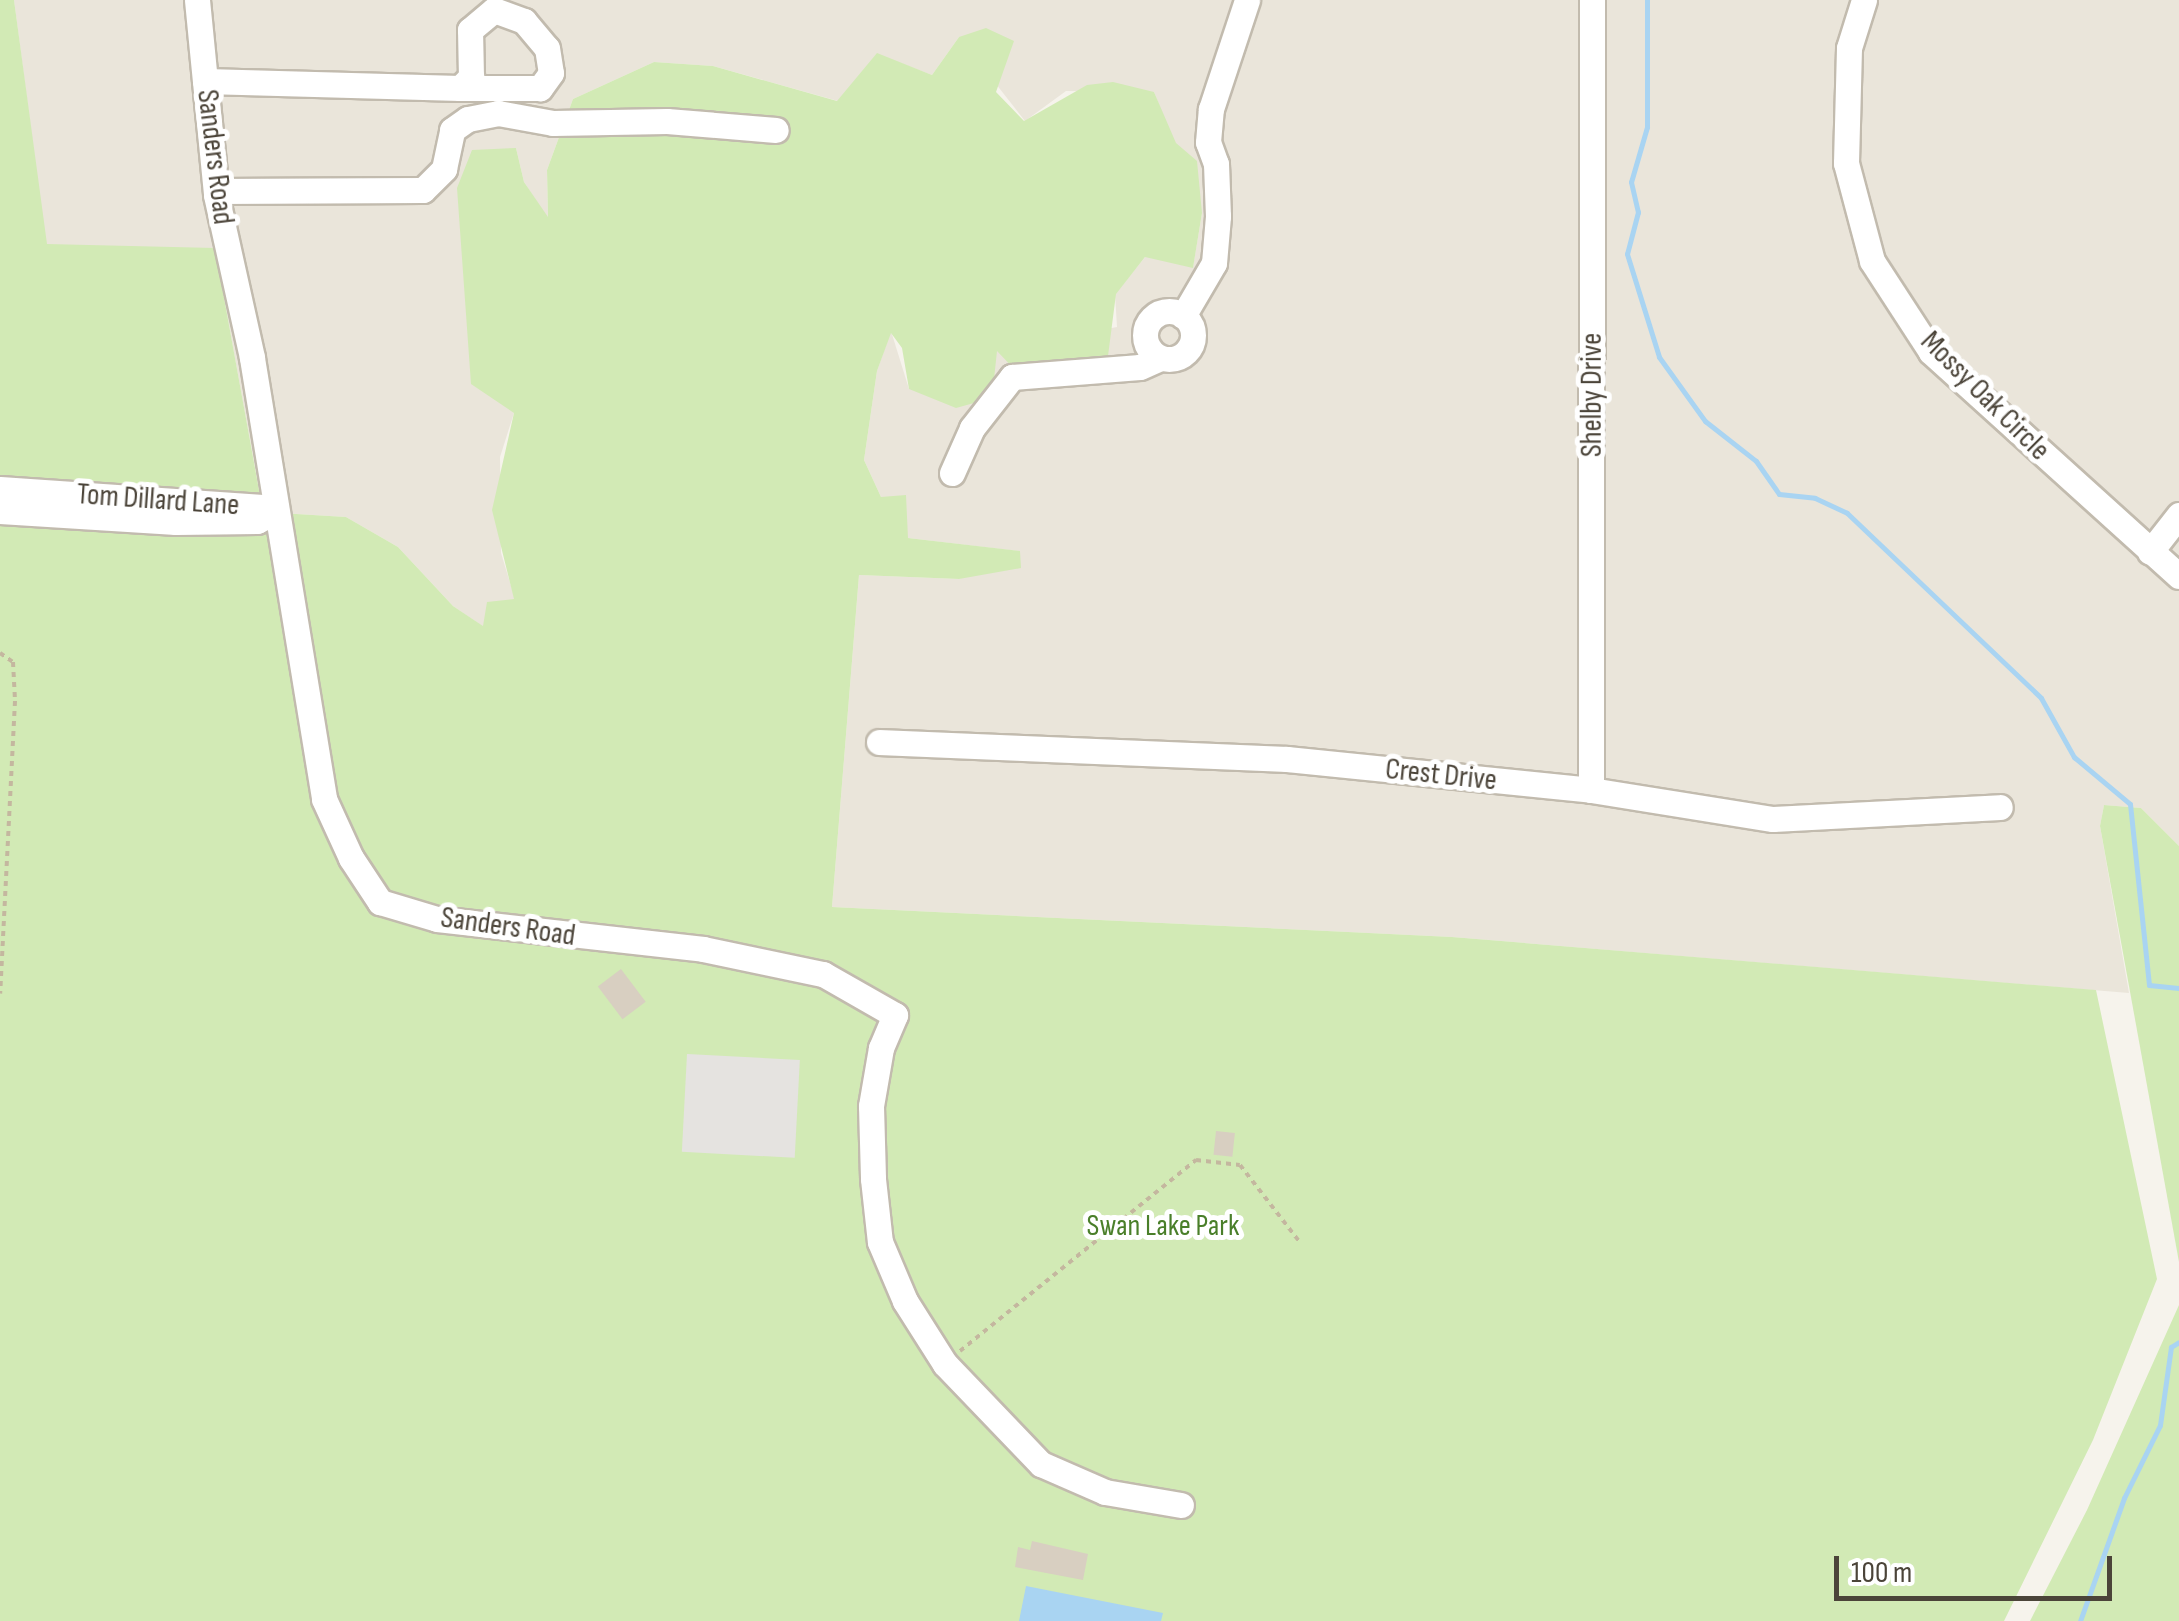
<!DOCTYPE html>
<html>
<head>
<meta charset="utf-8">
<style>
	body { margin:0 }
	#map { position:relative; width:2179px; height:1621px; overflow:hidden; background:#f6f3ec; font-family:"Sofia Sans Condensed",sans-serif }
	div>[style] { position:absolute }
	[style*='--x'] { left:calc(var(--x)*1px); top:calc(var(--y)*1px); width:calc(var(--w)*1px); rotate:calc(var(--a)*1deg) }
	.residential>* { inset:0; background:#eae5da }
	.green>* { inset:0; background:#d2eab5 }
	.parking>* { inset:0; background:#e5e3e0; transform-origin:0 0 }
	.water>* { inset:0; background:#a9d4f2 }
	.stream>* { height:5px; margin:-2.5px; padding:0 2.5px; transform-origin:2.5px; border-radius:2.5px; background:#a9d4f2 }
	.building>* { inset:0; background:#d8cfc1; transform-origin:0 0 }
	.path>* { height:4px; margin-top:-2px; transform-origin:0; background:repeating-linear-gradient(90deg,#c4b79f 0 5px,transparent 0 10px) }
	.roads { filter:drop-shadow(2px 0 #c2bbae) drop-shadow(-2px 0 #c2bbae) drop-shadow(0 2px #c2bbae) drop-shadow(0 -2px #c2bbae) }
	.minor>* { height:25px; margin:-12.5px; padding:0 12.5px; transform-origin:12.5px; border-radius:12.5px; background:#fff }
	.minor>.ring { margin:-12.5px; padding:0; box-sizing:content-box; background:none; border:25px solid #fff; border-radius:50% }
	span { translate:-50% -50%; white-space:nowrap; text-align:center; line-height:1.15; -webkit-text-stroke:10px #fff; paint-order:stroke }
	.street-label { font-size:30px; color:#4b4439 }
	.park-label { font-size:30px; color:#4a7f2a }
	.scale { position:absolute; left:1834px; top:1556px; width:278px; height:45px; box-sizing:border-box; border:5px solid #4b4439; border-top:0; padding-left:12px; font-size:30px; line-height:35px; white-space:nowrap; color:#4b4439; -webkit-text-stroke:8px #fff; paint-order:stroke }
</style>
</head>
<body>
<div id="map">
	<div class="residential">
		<i style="clip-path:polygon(14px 0,2179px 0,2179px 846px,2141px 808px,2104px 805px,2100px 826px,2129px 993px,1452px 937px,832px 907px,859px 575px,959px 579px,1019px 551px,908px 538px,881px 497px,864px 460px,877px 371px,891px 331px,909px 389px,997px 350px,1117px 327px,1115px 294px,1146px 256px,1193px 267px,1202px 213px,1154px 92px,1066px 91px,1025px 121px,959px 37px,932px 75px,877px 54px,838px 101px,713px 66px,654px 62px,573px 99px,547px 170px,548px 219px,524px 182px,516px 148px,514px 413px,500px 457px,501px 553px,515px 599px,484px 627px,453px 606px,398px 547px,346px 517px,263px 512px,215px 249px,46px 245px)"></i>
	</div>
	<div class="green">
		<i style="clip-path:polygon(0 0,14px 0,47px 244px,215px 248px,263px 512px,346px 517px,398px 547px,453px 606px,483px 626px,487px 602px,514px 599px,492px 510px,514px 413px,471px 384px,457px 188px,472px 150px,516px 148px,524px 182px,548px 217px,547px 170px,573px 99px,654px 62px,713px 66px,837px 101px,877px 53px,932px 75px,959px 37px,986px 28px,1014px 41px,996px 92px,1024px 121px,1087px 85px,1113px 82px,1154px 92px,1176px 143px,1197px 161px,1202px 213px,1193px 268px,1145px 257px,1116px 294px,1108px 356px,1074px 378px,1018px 373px,997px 351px,992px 398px,956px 408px,909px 389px,902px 348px,891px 333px,877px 371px,864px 460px,881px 497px,906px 495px,908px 538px,1020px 551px,1021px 568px,959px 579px,859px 575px,832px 907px,1452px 937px,2096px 990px,2157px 1279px,2093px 1440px,2004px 1621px,0 1621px)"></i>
		<i style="clip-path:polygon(2104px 805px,2141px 808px,2179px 846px,2179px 1262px,2100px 826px)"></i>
		<i style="clip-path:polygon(2179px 1305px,2179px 1621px,2030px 1621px,2087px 1510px)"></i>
	</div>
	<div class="parking">
		<i style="left:687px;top:1054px;width:113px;height:98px;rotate:3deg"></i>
	</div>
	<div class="water">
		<i style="clip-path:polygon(1026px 1586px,1163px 1613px,1161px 1621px,1019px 1621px)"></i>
	</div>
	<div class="stream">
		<i style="--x:1647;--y:0;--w:127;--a:90"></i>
		<i style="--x:1647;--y:127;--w:57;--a:106.2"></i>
		<i style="--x:1631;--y:182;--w:31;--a:77"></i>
		<i style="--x:1638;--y:212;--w:43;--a:104.7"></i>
		<i style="--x:1627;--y:254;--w:108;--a:72.7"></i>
		<i style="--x:1659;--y:357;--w:79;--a:54.3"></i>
		<i style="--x:1705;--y:421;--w:65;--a:38.1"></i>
		<i style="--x:1756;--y:461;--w:40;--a:55.1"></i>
		<i style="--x:1779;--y:494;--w:36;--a:6"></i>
		<i style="--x:1815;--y:498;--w:35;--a:25"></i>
		<i style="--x:1847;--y:513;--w:268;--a:43.6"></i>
		<i style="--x:2041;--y:698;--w:68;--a:60.8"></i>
		<i style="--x:2074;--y:757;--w:73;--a:40"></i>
		<i style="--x:2130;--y:804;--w:182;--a:84"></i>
		<i style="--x:2149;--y:985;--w:30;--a:6"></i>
		<i style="--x:2080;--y:1621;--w:131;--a:-70.3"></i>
		<i style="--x:2124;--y:1498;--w:81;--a:-63.7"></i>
		<i style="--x:2160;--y:1425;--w:79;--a:-82"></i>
		<i style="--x:2171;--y:1347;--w:9;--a:-32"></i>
	</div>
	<div class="building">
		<i style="left:621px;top:969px;width:41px;height:29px;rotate:53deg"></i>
		<i style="left:1216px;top:1131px;width:19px;height:24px;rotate:6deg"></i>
		<i style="clip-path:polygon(1032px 1541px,1088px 1554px,1083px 1580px,1015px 1567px,1018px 1547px,1030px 1550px)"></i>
	</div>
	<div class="path">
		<i style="--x:0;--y:653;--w:16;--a:35"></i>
		<i style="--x:13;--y:662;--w:39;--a:87"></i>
		<i style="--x:15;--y:701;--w:293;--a:92.9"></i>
		<i style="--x:960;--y:1351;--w:304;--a:-39"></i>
		<i style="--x:1196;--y:1160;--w:44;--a:6.5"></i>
		<i style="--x:1240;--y:1165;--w:96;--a:52.2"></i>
	</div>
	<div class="roads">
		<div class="minor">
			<i style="--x:197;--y:0;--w:196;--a:84.4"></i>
			<i style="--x:216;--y:195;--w:167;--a:77.5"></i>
			<i style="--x:252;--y:358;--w:447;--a:80.7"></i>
			<i style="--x:324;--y:799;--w:65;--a:65.4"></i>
			<i style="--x:351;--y:858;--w:53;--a:56.6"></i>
			<i style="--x:380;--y:902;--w:59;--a:16.6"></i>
			<i style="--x:437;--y:919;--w:268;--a:6.4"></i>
			<i style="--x:703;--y:949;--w:123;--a:11.8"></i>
			<i style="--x:823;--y:974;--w:83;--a:29.7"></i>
			<i style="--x:895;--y:1015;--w:36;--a:113"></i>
			<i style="--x:881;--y:1048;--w:59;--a:99.8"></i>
			<i style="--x:871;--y:1106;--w:73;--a:88.4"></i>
			<i style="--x:873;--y:1179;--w:63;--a:83.7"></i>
			<i style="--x:880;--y:1242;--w:64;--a:67"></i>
			<i style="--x:905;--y:1301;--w:75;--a:57.6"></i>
			<i style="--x:945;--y:1364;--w:139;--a:46.2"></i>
			<i style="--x:1041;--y:1464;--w:70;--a:23.6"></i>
			<i style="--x:1105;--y:1492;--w:77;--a:9.7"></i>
			<i style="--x:1864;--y:0;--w:50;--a:107.4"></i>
			<i style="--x:1849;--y:48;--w:115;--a:91.5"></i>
			<i style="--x:1846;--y:163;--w:101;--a:75.1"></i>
			<i style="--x:1872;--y:261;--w:108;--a:57"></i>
			<i style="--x:1931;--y:352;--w:334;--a:42.1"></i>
			<i style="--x:205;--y:81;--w:255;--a:1.6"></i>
			<i style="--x:460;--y:88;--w:16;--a:-45"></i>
			<i style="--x:471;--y:77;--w:47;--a:-91.2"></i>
			<i style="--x:470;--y:30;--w:31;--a:-40"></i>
			<i style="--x:494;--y:10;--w:32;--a:20"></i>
			<i style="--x:524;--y:21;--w:35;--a:50"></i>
			<i style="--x:547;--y:48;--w:25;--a:81"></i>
			<i style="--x:551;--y:73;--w:19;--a:126"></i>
			<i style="--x:540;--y:88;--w:80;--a:180"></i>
			<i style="--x:216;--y:191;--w:207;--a:-0.3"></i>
			<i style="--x:423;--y:190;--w:30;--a:-45"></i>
			<i style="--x:444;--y:169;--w:40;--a:-78"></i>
			<i style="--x:452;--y:130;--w:19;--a:-35"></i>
			<i style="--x:468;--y:119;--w:31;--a:-11"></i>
			<i style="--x:498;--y:113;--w:56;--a:10.3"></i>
			<i style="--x:553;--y:123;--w:114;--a:-1"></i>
			<i style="--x:667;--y:121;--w:109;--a:4.7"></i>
			<i class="ring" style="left:1145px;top:311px;width:23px;height:23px"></i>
			<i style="--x:1183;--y:316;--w:61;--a:-59.7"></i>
			<i style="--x:1214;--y:263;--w:47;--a:-85.1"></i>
			<i style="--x:1218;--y:216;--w:52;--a:-92.2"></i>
			<i style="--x:1216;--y:164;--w:23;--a:-110"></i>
			<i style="--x:1208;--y:142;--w:33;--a:-85"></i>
			<i style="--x:1211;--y:109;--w:115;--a:-71.7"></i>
			<i style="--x:952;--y:473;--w:49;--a:-66"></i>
			<i style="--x:972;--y:428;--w:65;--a:-51.9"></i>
			<i style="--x:1012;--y:377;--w:128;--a:-4.5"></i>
			<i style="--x:1140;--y:367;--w:22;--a:-24"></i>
			<i style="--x:0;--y:489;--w:263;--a:3.9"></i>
			<i style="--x:0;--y:511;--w:176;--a:3.6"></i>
			<i style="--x:176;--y:522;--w:81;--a:-0.7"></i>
			<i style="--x:257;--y:521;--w:21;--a:-28"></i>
			<i style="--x:2150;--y:552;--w:47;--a:-51.9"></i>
			<i style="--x:879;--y:742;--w:408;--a:2.4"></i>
			<i style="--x:1287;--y:759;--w:306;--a:5.8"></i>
			<i style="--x:1591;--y:790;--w:184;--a:9.1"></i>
			<i style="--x:1773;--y:819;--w:227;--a:-3"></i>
			<i style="--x:1591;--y:790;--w:790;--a:-89.93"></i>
		</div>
	</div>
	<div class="street-label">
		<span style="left:215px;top:157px;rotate:83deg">Sanders Road</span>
		<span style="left:1592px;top:395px;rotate:-90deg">Shelby Drive</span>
		<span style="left:1985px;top:396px;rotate:45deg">Mossy Oak Circle</span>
		<span style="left:158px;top:500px;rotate:4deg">Tom Dillard Lane</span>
		<span style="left:1441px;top:775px;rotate:6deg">Crest Drive</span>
		<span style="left:508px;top:927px;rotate:8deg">Sanders Road</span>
	</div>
	<div class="park-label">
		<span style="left:1163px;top:1226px">Swan Lake Park</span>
	</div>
	<div class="scale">100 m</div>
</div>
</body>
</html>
